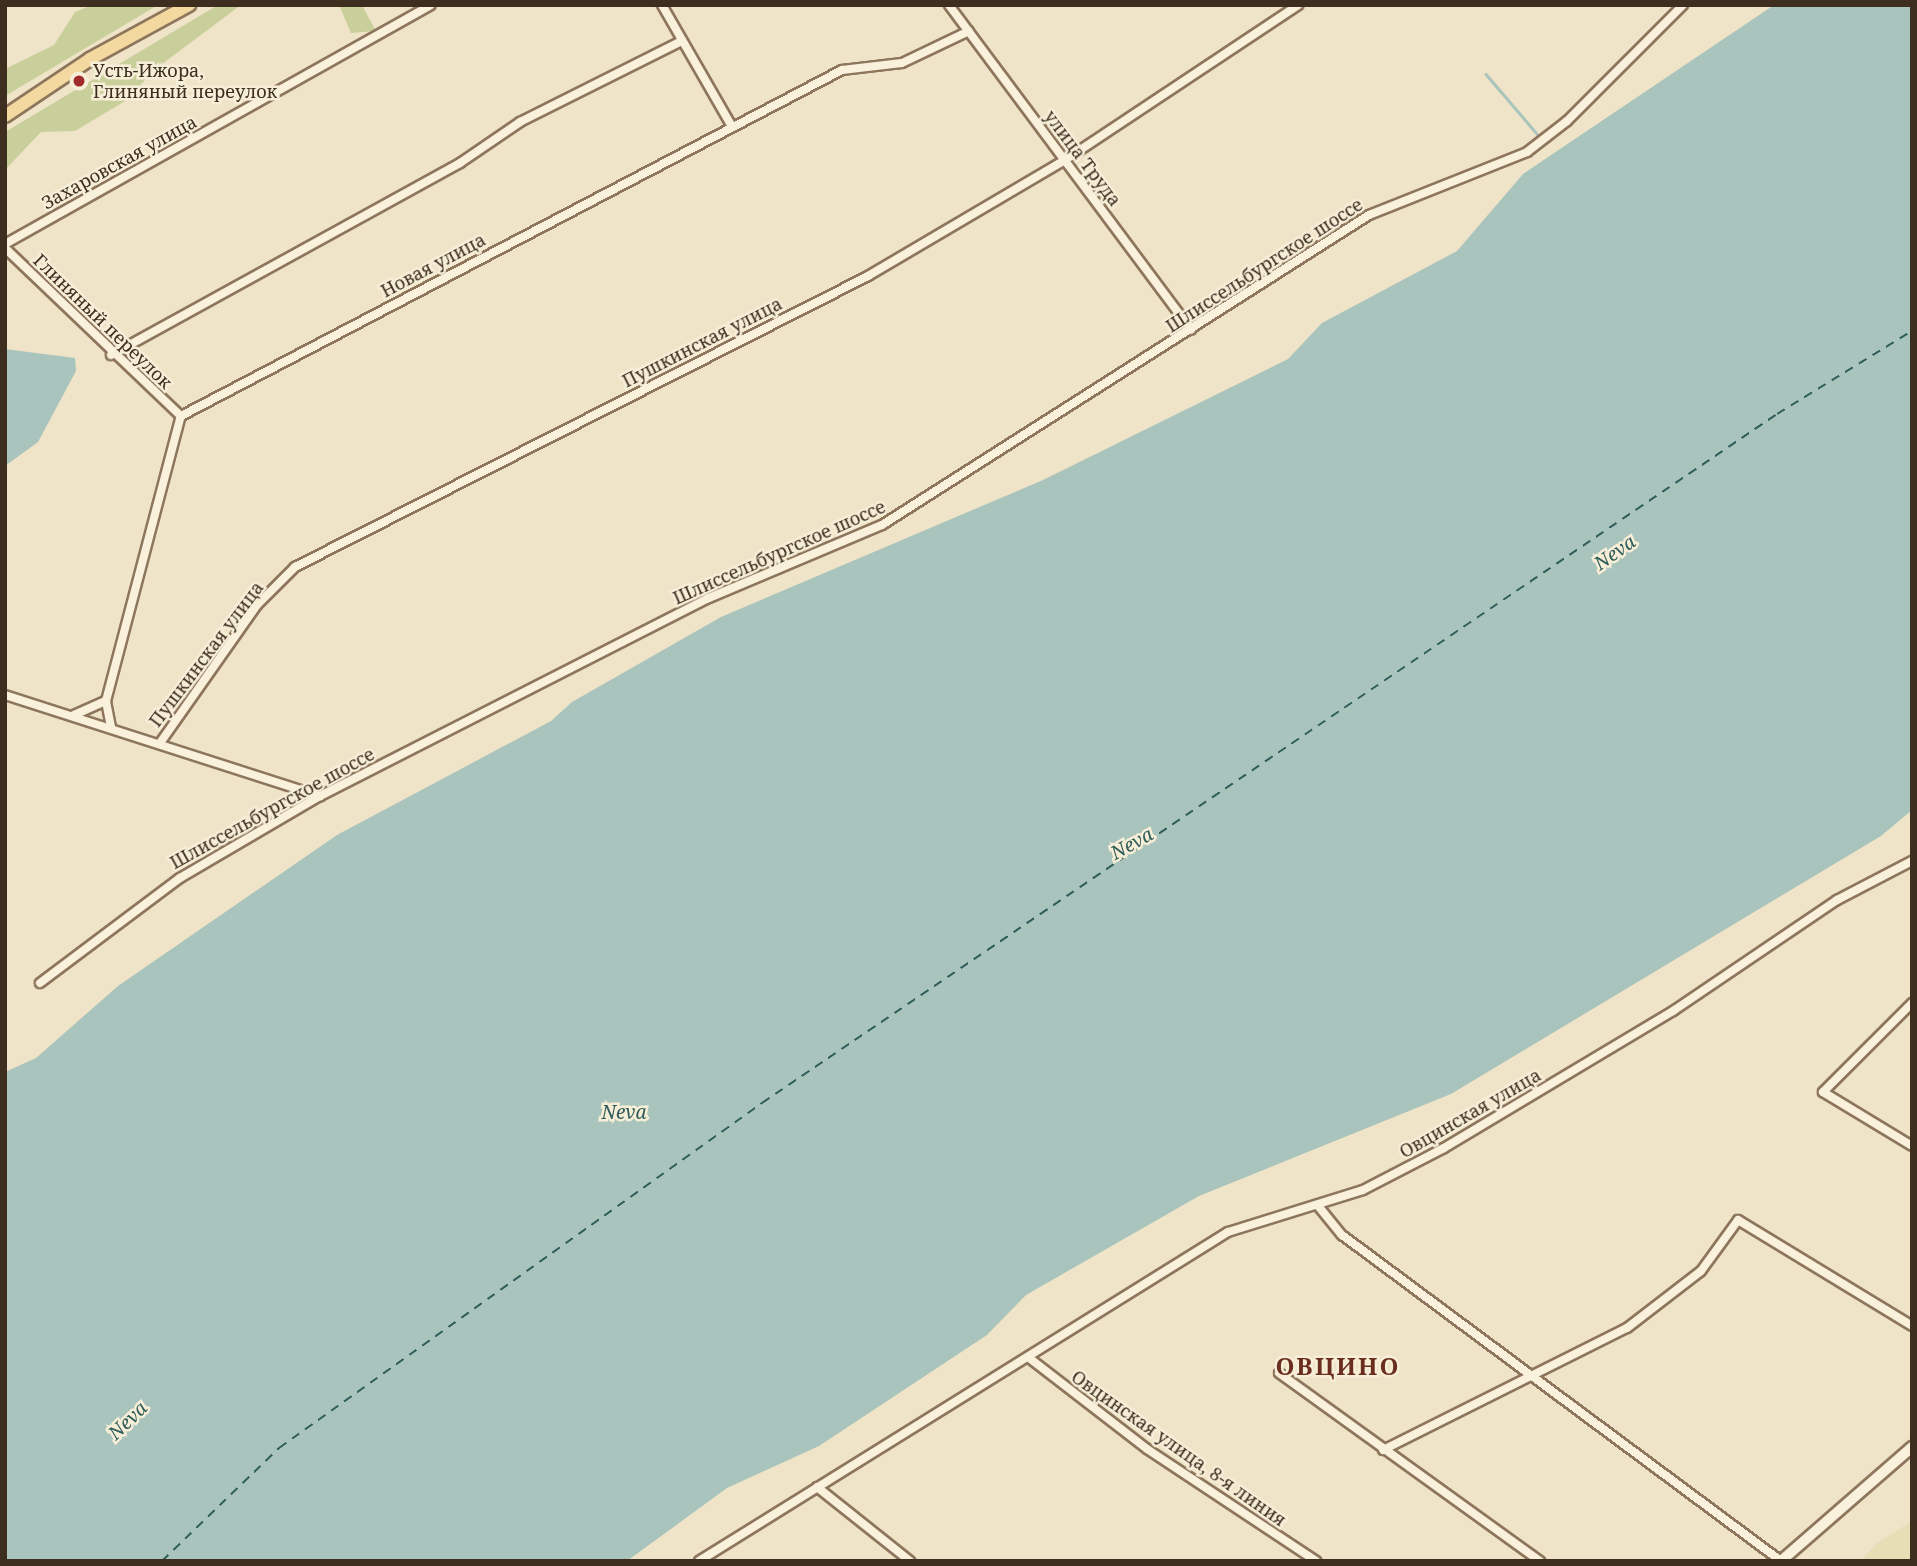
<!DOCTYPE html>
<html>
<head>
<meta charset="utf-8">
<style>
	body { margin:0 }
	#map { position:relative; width:1917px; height:1566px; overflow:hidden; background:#f0e4c8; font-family:"Noto Serif",serif }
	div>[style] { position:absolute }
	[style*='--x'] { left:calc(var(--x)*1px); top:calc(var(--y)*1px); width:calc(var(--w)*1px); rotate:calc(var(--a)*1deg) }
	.farmland>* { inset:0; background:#e6deb5 }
	.green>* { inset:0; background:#c9cf9b }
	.water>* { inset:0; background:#a9c4bc }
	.stream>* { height:2.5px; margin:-1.25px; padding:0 1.25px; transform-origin:1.25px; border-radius:1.25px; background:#a9c4bc }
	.ferry>* { height:2px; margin-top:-1px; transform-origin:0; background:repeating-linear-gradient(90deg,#2f5d5a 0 9px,transparent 0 16px) }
	.roads { filter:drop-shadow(2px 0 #8d765c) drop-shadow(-2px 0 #8d765c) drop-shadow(0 2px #8d765c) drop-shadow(0 -2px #8d765c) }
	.minor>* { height:8px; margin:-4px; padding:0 4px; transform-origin:4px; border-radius:4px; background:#faf1dc }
	.secondary>* { height:10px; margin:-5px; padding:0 5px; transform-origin:5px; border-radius:5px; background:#faf1dc }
	.primary>* { height:12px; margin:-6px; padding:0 6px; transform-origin:6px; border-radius:6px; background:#f3d9a0 }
	.dots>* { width:19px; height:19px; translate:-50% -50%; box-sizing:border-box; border:4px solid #f7eed8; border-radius:50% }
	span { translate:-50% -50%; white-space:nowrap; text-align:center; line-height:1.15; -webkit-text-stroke:5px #f7eed8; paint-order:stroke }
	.poi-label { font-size:18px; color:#3d2e20 }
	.left { translate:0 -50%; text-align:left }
	.street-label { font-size:18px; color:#3d2e20 }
	.water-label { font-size:19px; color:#2f5d5a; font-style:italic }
	.district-label { font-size:24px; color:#6b2e1e; font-weight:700; letter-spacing:2px }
	.frame { position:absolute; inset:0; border:7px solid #3d2e20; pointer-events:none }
</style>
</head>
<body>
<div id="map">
	<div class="farmland">
		<i style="clip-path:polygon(1912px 1521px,1912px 1561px,1860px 1561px,1877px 1543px)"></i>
	</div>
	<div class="green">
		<i style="clip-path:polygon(92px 5px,158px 5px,5px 96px,5px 69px,54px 45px,75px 12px)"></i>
		<i style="clip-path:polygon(218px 5px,241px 5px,154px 70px,127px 100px,75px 131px,41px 132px,5px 170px,5px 132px)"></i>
		<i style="clip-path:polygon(339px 5px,362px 5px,376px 31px,351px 33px)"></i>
	</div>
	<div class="water">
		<i style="clip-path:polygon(1774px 5px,1912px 5px,1912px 810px,1881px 836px,1451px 1094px,1199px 1196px,1026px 1295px,987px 1335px,819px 1446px,727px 1488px,627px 1561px,5px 1561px,5px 1072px,36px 1058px,118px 986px,337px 835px,551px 721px,572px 702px,721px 617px,1043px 480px,1288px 359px,1322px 323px,1457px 251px,1523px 174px)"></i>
		<i style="clip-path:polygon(5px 349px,75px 358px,76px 371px,38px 442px,5px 466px)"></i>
	</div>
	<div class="stream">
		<i style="--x:1486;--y:74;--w:82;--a:49.5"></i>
	</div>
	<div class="ferry">
		<i style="--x:162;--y:1561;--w:163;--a:-44"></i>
		<i style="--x:279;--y:1448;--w:594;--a:-35.54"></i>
		<i style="--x:762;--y:1103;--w:1227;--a:-34.17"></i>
		<i style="--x:1777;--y:414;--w:158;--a:-31.6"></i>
	</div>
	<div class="roads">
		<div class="minor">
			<i style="--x:662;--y:5;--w:138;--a:60.1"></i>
			<i style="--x:949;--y:5;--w:405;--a:53.3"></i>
			<i style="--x:5;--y:244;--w:488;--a:-29.3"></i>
			<i style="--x:5;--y:248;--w:243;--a:43.7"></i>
			<i style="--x:111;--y:355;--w:398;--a:-28.8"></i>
			<i style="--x:460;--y:163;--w:73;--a:-34.3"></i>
			<i style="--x:520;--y:122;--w:181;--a:-26.6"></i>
			<i style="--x:5;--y:695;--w:331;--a:17.8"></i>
			<i style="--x:74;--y:715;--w:35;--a:-24"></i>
			<i style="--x:111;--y:727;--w:26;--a:-101"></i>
			<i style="--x:106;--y:701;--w:295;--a:-75.3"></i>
			<i style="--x:181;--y:416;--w:746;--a:-27.63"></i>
			<i style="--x:842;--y:70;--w:60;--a:-6.7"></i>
			<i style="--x:902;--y:63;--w:74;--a:-25.5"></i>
			<i style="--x:160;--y:743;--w:169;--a:-54.9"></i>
			<i style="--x:257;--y:605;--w:54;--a:-45"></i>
			<i style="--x:295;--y:567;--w:643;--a:-26.92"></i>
			<i style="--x:868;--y:276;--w:229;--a:-30.5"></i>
			<i style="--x:1065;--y:160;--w:280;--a:-33.6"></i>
			<i style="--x:40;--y:983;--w:175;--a:-36.9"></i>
			<i style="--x:180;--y:878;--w:162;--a:-30.4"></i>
			<i style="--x:320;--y:796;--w:436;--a:-27"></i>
			<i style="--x:709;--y:598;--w:188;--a:-22.9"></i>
			<i style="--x:882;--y:525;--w:577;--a:-32.48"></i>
			<i style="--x:1369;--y:215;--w:170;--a:-21.7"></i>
			<i style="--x:1527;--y:152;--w:51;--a:-37.8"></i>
			<i style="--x:1567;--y:121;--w:164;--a:-45"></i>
			<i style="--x:1912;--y:1003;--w:126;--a:135"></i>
			<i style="--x:1823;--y:1092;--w:104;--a:31.2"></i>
			<i style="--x:1319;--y:1207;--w:36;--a:51"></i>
			<i style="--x:1342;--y:1235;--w:547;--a:36.6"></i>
			<i style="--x:1028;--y:1357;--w:150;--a:37.7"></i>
			<i style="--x:1147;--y:1449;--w:203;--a:33.5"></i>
			<i style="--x:1279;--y:1373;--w:322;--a:35.8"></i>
			<i style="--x:1383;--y:1450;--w:273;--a:-26.6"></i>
			<i style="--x:1627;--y:1328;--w:93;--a:-37.6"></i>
			<i style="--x:1701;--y:1271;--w:63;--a:-54"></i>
			<i style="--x:1738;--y:1220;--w:204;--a:31.3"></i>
			<i style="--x:817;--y:1487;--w:119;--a:38.5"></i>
			<i style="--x:699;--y:1561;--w:623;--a:-31.88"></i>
			<i style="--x:1228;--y:1232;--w:141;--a:-17.3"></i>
			<i style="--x:1363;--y:1190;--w:91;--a:-27.4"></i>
			<i style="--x:1444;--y:1148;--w:267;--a:-30.9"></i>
			<i style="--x:1673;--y:1011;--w:198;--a:-34.1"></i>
			<i style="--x:1837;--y:900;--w:85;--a:-27.5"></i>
		</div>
		<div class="secondary">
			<i style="--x:1781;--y:1561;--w:174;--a:-41"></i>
		</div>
		<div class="primary">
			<i style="--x:5;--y:116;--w:102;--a:-33.8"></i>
			<i style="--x:90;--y:59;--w:113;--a:-28.6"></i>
		</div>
	</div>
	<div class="dots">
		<i style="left:79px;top:81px;background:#9e2a2b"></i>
	</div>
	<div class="poi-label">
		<span class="left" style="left:93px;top:81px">Усть-Ижора,<br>Глиняный переулок</span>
	</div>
	<div class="street-label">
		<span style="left:1083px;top:158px;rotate:53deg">улица Труда</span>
		<span style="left:119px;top:162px;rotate:-29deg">Захаровская улица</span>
		<span style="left:433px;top:265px;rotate:-28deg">Новая улица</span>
		<span style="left:1264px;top:265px;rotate:-33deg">Шлиссельбургское шоссе</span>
		<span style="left:103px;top:321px;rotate:44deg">Глиняный переулок</span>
		<span style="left:702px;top:342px;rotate:-27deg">Пушкинская улица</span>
		<span style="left:779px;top:552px;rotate:-24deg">Шлиссельбургское шоссе</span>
		<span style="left:206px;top:654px;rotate:-53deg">Пушкинская улица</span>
		<span style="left:272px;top:808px;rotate:-29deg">Шлиссельбургское шоссе</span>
		<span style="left:1470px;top:1113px;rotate:-30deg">Овцинская улица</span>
		<span style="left:1179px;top:1448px;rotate:35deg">Овцинская улица, 8-я линия</span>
	</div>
	<div class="water-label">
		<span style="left:1615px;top:553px;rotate:-35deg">Neva</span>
		<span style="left:1132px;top:844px;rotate:-29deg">Neva</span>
		<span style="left:624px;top:1113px">Neva</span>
		<span style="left:128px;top:1421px;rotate:-44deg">Neva</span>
	</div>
	<div class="district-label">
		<span style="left:1338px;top:1366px">ОВЦИНО</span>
	</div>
	<div class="frame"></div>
</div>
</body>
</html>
